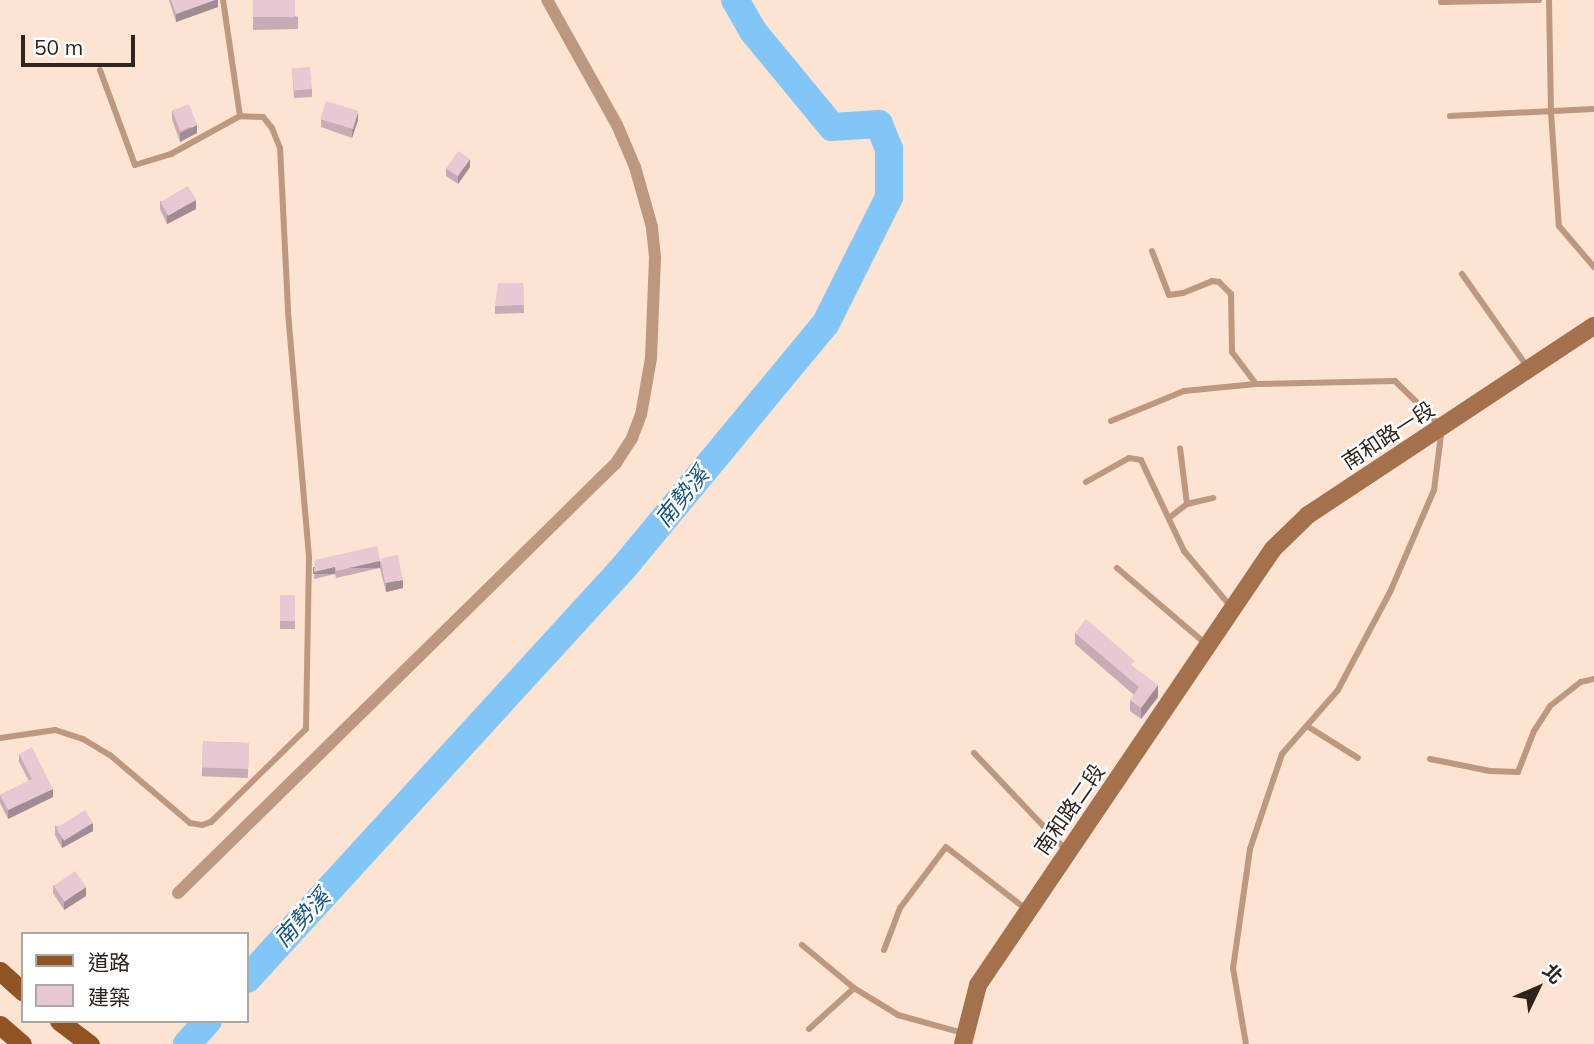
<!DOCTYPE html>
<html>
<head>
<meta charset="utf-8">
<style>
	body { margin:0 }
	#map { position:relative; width:1594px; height:1044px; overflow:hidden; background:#fde3d1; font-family:Mulish,"Noto Sans TC",sans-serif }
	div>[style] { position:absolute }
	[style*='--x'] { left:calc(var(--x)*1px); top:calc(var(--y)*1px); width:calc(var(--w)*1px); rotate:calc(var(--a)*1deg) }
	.river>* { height:28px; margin:-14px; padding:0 14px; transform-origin:14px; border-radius:14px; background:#82c5f7 }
	.service>* { height:6px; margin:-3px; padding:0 3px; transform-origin:3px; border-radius:3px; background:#bd9880 }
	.minor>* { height:12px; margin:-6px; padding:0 6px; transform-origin:6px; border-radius:6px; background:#bd9880 }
	.secondary>* { height:18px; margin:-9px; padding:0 9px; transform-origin:9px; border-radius:9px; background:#a5714d }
	.primary>* { height:19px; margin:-9.5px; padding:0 9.5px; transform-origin:9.5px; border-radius:9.5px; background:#925323 }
	.wall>* { inset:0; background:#c8acb5; transform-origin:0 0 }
	.shaded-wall>* { inset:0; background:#a28c94; transform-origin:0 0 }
	.building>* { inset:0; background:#e8c8d3; transform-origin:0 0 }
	span { translate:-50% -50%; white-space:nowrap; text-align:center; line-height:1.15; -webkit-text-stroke:5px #fff; paint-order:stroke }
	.street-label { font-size:21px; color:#2e241d }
	.water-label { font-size:23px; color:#14557d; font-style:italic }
	.legend { position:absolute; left:21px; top:932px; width:228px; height:91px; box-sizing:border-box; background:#fff; border:2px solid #aba7a5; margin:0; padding:9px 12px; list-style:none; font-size:21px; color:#2e241d }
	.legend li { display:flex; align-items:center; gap:14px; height:35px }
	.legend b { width:35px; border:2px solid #aba7a5 }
	.north { position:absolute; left:1503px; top:953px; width:70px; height:70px; -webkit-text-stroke:5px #fff; paint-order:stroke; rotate:46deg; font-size:19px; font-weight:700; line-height:28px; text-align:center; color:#2e241d }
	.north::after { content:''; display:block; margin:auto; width:24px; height:32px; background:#2e241d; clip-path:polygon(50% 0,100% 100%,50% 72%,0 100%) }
	.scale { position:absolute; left:21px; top:35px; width:114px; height:32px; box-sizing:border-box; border:4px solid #2e241d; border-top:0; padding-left:9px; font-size:21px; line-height:24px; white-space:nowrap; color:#2e241d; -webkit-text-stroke:5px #fff; paint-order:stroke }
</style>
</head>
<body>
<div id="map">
	<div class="river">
		<i style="--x:247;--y:979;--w:560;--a:-47.53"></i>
		<i style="--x:625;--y:566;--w:315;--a:-50.4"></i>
		<i style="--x:826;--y:323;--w:141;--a:-63.4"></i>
		<i style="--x:889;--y:197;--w:48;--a:-90"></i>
		<i style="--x:889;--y:149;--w:27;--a:-112"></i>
		<i style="--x:879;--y:124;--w:47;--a:176.3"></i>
		<i style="--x:832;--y:127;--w:124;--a:-129.5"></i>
		<i style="--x:753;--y:31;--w:36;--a:-120"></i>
		<i style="--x:187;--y:1044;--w:31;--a:-48"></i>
	</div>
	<div class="service">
		<i style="--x:1549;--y:0;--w:113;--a:89"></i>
		<i style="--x:1551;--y:113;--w:113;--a:86"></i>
		<i style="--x:1559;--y:226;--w:54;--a:49.5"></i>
		<i style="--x:1441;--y:2;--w:98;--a:-1.2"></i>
		<i style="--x:100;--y:70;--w:101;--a:69.8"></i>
		<i style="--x:135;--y:165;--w:38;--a:-17"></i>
		<i style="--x:171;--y:154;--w:79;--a:-28.8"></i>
		<i style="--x:1450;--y:116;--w:144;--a:-2.8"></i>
		<i style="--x:1152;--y:251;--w:47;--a:68.9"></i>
		<i style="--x:1169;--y:295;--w:14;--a:-8"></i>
		<i style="--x:1183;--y:293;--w:31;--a:-22"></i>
		<i style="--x:1212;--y:281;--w:7;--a:8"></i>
		<i style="--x:1219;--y:282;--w:17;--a:45"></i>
		<i style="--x:1231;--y:294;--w:58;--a:89"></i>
		<i style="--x:1232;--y:352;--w:40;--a:53"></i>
		<i style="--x:1462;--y:274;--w:115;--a:54.9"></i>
		<i style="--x:1111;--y:421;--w:79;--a:-22.3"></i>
		<i style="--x:1184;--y:391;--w:72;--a:-5.6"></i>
		<i style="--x:1256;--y:384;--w:139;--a:-1.2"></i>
		<i style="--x:1395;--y:381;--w:66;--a:44.4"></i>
		<i style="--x:1442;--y:427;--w:64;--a:97.2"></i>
		<i style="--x:1434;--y:490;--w:111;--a:113.3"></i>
		<i style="--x:1390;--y:592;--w:111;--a:118"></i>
		<i style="--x:1338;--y:690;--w:85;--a:131.2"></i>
		<i style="--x:1282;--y:754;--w:100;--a:108.6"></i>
		<i style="--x:1250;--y:849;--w:120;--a:98.1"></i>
		<i style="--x:1233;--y:968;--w:77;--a:80.3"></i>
		<i style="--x:1086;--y:482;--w:49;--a:-29.2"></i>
		<i style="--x:1129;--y:458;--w:12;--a:9"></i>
		<i style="--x:1141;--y:460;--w:101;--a:64.7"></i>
		<i style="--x:1184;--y:551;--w:75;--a:49.9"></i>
		<i style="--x:1187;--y:504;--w:27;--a:-13"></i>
		<i style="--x:1169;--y:518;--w:23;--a:-38"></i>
		<i style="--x:1187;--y:504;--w:56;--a:-97.1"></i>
		<i style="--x:1117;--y:568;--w:117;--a:40.5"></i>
		<i style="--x:1307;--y:726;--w:60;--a:32.1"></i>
		<i style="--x:0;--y:738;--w:56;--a:-8.3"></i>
		<i style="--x:55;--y:730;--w:29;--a:18"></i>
		<i style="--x:83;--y:739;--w:31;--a:31"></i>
		<i style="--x:110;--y:755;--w:105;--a:40.4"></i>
		<i style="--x:190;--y:823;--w:12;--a:9"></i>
		<i style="--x:202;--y:825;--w:9;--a:-18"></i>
		<i style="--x:211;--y:822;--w:133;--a:-44.4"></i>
		<i style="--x:306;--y:729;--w:172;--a:-89"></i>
		<i style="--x:309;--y:557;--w:248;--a:-94.9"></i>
		<i style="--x:288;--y:310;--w:162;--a:-92.8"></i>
		<i style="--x:280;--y:148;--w:22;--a:-112"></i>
		<i style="--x:272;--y:128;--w:14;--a:-129"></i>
		<i style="--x:263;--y:117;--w:23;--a:-178"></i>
		<i style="--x:240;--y:116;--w:117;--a:-98.3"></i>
		<i style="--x:974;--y:753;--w:135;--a:46.5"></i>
		<i style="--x:1430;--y:759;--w:61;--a:11.3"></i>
		<i style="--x:1490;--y:771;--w:28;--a:2"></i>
		<i style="--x:1518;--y:772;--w:44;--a:-68.7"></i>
		<i style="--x:1534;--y:731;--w:30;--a:-57"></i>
		<i style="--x:1550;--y:706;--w:39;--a:-38"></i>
		<i style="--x:1581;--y:682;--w:13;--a:-13"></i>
		<i style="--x:802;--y:945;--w:67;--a:39.6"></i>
		<i style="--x:854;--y:988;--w:52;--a:31.5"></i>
		<i style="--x:898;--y:1015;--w:67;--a:15.5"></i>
		<i style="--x:884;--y:950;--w:45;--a:-69.1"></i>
		<i style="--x:900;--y:908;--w:76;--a:-53"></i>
		<i style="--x:946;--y:847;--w:101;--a:37.8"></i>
		<i style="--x:809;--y:1029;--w:61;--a:-42.3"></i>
	</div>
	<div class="minor">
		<i style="--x:178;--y:893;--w:614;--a:-44.47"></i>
		<i style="--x:616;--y:463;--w:30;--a:-57"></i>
		<i style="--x:632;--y:438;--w:25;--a:-69"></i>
		<i style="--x:641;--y:415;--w:58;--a:-80"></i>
		<i style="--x:651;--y:358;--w:101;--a:-87.7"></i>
		<i style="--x:655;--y:257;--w:30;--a:-96"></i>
		<i style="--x:652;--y:227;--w:62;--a:-105.8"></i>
		<i style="--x:635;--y:167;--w:46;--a:-113.2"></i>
		<i style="--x:617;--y:125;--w:143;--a:-119.2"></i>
	</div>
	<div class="secondary">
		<i style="--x:963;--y:1044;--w:61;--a:-75.7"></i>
		<i style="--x:978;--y:985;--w:526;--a:-55.92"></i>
		<i style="--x:1273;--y:549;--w:49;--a:-44.2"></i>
		<i style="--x:1308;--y:515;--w:343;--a:-33.5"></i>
	</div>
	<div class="primary">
		<i style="--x:0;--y:971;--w:31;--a:42"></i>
		<i style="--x:59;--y:1021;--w:39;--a:37"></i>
		<i style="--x:0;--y:1025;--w:29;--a:41"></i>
	</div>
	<div class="wall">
		<i style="clip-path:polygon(169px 0,218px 0,218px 7px,176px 22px)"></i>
		<i style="clip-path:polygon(253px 0,298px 17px,298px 29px,253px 30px)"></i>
		<i style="clip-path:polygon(292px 68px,312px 89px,312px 97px,294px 98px)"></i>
		<i style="clip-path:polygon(172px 110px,197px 133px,180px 142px,172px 119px)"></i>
		<i style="clip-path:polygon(321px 119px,358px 120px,352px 138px,321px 127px)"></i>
		<i style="clip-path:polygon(470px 167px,458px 184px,446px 176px,446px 168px)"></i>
		<i style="clip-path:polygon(160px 201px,196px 209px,167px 224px,160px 209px)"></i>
		<i style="clip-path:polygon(523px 283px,524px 313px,495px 314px,495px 306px)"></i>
		<i style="clip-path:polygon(315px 560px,380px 561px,403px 588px,386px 592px,380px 568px,336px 578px,335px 574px,314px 579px)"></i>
		<i style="left:280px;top:595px;width:15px;height:34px"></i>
		<i style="clip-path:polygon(1075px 633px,1135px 668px,1158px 697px,1141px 719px,1130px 711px,1130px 700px,1134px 695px,1075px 644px)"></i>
		<i style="left:249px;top:743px;width:35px;height:46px;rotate:92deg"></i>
		<i style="clip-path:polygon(19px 754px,53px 797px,8px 819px,0 803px,0 795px,29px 781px,19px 762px)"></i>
		<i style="clip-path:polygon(55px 826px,93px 831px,62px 848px,55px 835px)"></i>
		<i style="clip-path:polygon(53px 885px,86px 896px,64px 910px,53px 893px)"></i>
	</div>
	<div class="shaded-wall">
		<i style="clip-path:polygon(215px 0,218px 0,218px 7px,176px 22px,176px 14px)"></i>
		<i style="clip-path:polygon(358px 111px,358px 120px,352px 138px,352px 129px)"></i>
		<i style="clip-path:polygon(197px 125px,197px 133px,180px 142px,180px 133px)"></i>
		<i style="clip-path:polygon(470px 159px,470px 167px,458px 184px,458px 176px)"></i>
		<i style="clip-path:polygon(196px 200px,196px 209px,167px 224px,167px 215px)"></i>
		<i style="left:380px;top:561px;width:7px;height:45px;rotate:90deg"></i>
		<i style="left:335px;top:567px;width:7px;height:22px;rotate:90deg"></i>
		<i style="clip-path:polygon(403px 580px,403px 588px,386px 592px,386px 583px)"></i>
		<i style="clip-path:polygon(1158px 685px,1158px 697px,1141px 719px,1141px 708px)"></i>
		<i style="clip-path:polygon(53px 789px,53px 797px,8px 819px,8px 810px)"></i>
		<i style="clip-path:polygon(93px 823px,93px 831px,62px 848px,62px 839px)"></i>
		<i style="clip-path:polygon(86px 887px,86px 896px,64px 910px,64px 902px)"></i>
	</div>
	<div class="building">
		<i style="clip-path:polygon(171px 0,215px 0,176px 14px)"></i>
		<i style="left:253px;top:0;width:42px;height:17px"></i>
		<i style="left:310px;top:67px;width:22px;height:18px;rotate:85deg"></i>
		<i style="left:326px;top:101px;width:34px;height:19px;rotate:17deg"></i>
		<i style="left:189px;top:104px;width:22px;height:18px;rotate:69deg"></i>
		<i style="left:458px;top:151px;width:14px;height:21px;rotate:34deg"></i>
		<i style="left:188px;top:186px;width:16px;height:32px;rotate:60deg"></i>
		<i style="clip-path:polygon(498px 283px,523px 283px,524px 305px,495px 306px)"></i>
		<i style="clip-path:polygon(377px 546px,380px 561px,336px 571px,335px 567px,314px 572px,315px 560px)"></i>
		<i style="left:398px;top:555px;width:25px;height:18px;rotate:79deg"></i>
		<i style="left:280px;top:595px;width:15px;height:26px"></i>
		<i style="clip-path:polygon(1086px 619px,1135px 661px,1131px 665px,1158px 685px,1141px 708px,1130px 700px,1139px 687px,1075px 633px)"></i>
		<i style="left:249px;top:743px;width:26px;height:46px;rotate:92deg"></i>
		<i style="clip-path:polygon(32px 747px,53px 789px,8px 810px,0 795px,32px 779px,19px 754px)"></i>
		<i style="left:85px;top:810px;width:15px;height:34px;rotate:58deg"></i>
		<i style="left:75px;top:871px;width:19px;height:26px;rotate:55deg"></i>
	</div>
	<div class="street-label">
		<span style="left:1388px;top:435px;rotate:-33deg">南和路一段</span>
		<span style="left:1069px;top:809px;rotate:-55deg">南和路二段</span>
	</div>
	<div class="water-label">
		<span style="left:682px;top:497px;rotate:-51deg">南勢溪</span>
		<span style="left:302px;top:918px;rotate:-47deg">南勢溪</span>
	</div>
	<ul class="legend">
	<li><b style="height:9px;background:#925323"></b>道路</li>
	<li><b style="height:19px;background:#e8c8d3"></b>建築</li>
	</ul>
	<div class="north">北</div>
	<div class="scale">50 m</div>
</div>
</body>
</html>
